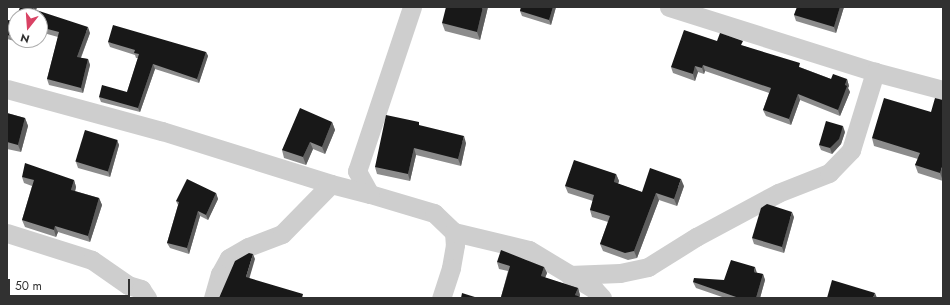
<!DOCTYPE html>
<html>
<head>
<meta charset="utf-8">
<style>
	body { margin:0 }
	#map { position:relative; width:950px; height:305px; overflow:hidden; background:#fff; font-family:Jost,sans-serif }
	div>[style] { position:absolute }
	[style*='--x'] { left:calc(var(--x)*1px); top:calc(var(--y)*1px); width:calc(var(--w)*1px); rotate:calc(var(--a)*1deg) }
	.street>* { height:19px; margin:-9.5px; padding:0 9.5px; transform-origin:9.5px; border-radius:9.5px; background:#cecece }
	.wall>* { inset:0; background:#8c8c8c }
	.shaded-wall>* { inset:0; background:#5d5d5d }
	.building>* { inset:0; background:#181818; transform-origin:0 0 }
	span { translate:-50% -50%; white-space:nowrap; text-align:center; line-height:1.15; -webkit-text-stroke:4px #fff; paint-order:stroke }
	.frame { position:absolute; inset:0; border:8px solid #313131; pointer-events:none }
	.north { position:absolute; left:8px; top:8px; width:40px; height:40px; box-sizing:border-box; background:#fff; border:1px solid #adadad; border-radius:50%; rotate:197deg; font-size:11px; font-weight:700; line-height:16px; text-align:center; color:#313131 }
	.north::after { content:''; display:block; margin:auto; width:14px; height:18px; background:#d94264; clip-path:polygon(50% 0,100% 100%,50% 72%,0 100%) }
	.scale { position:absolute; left:8px; top:279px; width:122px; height:18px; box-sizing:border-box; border:2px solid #313131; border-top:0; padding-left:5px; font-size:12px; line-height:14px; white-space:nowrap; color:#313131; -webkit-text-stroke:3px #fff; paint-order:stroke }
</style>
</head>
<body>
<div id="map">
	<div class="street">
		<i style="--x:412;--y:7;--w:173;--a:108.5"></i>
		<i style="--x:357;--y:171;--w:26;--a:61"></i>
		<i style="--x:370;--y:194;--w:67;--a:16.5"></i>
		<i style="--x:434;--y:213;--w:28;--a:44"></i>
		<i style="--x:454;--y:232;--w:13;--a:86"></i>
		<i style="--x:455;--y:245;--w:23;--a:100"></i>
		<i style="--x:451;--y:268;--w:32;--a:108"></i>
		<i style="--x:669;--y:7;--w:216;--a:17.5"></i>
		<i style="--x:875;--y:72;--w:70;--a:14.8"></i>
		<i style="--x:7;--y:89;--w:161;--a:15.2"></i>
		<i style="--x:162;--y:131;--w:177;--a:17.4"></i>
		<i style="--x:331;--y:184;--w:40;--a:14.4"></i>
		<i style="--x:454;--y:232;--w:77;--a:13.5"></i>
		<i style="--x:529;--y:250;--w:76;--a:31"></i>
		<i style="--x:594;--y:289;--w:12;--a:48"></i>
		<i style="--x:7;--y:233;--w:89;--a:17.6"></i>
		<i style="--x:92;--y:260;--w:44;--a:34.8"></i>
		<i style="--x:128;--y:285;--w:14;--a:17"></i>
		<i style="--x:141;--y:289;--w:11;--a:56"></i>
		<i style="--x:569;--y:275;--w:51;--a:-2.2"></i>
		<i style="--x:620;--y:273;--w:29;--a:-12"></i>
		<i style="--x:648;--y:267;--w:57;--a:-32"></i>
		<i style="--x:696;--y:237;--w:93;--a:-28.2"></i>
		<i style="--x:778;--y:193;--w:55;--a:-21.4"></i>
		<i style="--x:829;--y:173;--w:32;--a:-46"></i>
		<i style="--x:851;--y:150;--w:82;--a:-72.9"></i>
		<i style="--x:213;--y:298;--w:25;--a:-74"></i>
		<i style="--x:220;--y:274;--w:18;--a:-61"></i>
		<i style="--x:229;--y:258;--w:22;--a:-30"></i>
		<i style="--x:248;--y:247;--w:36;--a:-21"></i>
		<i style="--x:282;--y:234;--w:70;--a:-45.6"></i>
	</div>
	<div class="wall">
		<i style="clip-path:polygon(20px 7px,37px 7px,36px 10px,90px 33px,81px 58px,88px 59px,90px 65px,83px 93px,49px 85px,47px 79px,58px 37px,40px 32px,40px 16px)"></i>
		<i style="clip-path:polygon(488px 7px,480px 40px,445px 31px,442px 23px)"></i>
		<i style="clip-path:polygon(521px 7px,556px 7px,551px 25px,522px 16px,520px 11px)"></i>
		<i style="clip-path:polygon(797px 7px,844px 7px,836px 33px,796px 21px,794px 15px)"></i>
		<i style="clip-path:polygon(7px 20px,16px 21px,16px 40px,23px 40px,22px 43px,7px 39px)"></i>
		<i style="clip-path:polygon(717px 41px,744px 46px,831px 79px,847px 79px,849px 86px,848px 88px,850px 92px,840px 116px,800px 100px,791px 125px,766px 116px,763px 110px,769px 93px,705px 71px,704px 74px,698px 72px,695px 81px,673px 73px,671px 67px)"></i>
		<i style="clip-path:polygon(108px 42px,206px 52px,208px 56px,199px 83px,155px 69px,140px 112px,101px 102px,99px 97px,127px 92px,138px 58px,136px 58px,135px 55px,110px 47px)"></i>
		<i style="clip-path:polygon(931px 112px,943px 181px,918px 173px,915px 165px,918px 159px,874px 146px,872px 138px)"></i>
		<i style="clip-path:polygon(7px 113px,25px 118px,28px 126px,21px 152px,7px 149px)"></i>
		<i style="clip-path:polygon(332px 122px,335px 130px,325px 154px,313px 149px,306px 165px,284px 158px,282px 150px)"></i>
		<i style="clip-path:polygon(420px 126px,466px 143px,461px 166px,416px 155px,410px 181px,377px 174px,375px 167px)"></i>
		<i style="clip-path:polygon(845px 132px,841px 144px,832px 154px,821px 150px,819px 145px)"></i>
		<i style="clip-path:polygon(117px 140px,119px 145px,110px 177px,78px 168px,76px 162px)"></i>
		<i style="clip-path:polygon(616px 174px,619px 181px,618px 184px,642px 192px,684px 186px,677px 206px,659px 200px,637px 258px,628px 260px,603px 251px,600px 244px,608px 222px,592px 217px,590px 210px,593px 201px,568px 193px,565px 186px)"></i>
		<i style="clip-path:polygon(22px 177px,74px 180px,76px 187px,75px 191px,99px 198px,102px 205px,90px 242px,58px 232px,56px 237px,25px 227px,22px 220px,32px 186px,24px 183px)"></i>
		<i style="clip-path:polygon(216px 193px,218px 199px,208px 220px,200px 216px,189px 254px,170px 248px,167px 243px,178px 205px,176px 201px)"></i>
		<i style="clip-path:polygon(794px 217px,784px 253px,754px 244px,752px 238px)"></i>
		<i style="clip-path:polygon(497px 262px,544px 267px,547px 273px,545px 278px,578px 288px,580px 295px,579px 297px,583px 298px,501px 298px,501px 297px,508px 271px,499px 269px)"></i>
		<i style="clip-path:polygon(757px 273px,763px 274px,765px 280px,760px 298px,725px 298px,696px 288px,693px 282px,724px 280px)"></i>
	</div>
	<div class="shaded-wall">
		<i style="clip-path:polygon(33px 7px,37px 7px,35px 14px,33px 9px)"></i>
		<i style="clip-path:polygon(483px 7px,488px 7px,480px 40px,477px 32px)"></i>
		<i style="clip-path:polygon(553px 7px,556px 7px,551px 25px,549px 20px)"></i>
		<i style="clip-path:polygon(840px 7px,844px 7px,836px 33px,834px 27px)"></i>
		<i style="clip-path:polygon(88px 27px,90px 33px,79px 62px,77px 57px)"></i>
		<i style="clip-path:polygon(206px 52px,208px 56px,199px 83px,197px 79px)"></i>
		<i style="clip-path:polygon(88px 59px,90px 65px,83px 93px,81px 88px)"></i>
		<i style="clip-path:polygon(153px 64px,155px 69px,140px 112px,138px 108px)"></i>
		<i style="clip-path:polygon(703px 65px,705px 71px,704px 74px,702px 68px)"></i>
		<i style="clip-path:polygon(695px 66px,698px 72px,695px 81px,693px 74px)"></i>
		<i style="clip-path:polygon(847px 79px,849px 86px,848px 88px,850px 92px,840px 116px,838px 110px)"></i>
		<i style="clip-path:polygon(798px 94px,800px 100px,791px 125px,789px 119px)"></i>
		<i style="clip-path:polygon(25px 118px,28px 126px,21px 152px,18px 145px)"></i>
		<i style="clip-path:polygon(332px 122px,335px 130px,325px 154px,322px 147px)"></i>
		<i style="clip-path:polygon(843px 126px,845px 132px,841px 144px,832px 154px,830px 148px)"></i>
		<i style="clip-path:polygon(464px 136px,466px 143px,461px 166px,458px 159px)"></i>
		<i style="clip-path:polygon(117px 140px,119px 145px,110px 177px,108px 171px)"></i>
		<i style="clip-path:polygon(310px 142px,313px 149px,306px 165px,303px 157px)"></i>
		<i style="clip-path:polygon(414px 148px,416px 155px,410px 181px,408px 174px)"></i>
		<i style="clip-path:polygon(943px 164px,943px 181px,940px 173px)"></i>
		<i style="clip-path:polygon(616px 174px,619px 181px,616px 189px,614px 182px)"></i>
		<i style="clip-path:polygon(681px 179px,684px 186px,677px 206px,674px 199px)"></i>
		<i style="clip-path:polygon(74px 180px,76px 187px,74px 196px,71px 190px)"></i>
		<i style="clip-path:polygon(216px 193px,218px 199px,208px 220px,206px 215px)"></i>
		<i style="clip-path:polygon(656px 193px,659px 200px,637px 258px,634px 251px)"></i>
		<i style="clip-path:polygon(99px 198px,102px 205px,90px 242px,88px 236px)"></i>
		<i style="clip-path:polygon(198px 211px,200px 216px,189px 254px,187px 248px)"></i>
		<i style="clip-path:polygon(792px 212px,794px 217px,784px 253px,782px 247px)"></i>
		<i style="clip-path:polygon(55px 226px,58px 232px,56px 237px,54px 230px)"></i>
		<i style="clip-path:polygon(253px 254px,255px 259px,248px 283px,246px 277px)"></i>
		<i style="clip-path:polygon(544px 267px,547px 273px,543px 283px,541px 276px)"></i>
		<i style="clip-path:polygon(755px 267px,757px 273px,754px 272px)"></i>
		<i style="clip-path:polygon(763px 274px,765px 280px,760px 298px,756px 298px)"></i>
		<i style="clip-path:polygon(578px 288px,580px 295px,579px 298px,575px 295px)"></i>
		<i style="clip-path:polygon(875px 293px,877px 298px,873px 298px)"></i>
	</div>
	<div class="building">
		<i style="clip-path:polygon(20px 7px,33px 7px,33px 9px,88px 27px,77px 57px,88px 59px,81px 88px,47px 79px,59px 32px,40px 27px,40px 16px,17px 16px)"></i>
		<i style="clip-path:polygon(446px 7px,483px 7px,477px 32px,442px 23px)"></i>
		<i style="clip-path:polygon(521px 7px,553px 7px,549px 20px,520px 11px)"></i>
		<i style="clip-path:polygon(797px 7px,840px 7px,834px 27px,794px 15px)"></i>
		<i style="clip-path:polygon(7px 20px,16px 21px,16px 37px,7px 35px)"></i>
		<i style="clip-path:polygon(113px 25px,206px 52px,197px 79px,153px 64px,138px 108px,99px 97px,102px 85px,127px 92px,139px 54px,134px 53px,135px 50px,108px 42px)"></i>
		<i style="clip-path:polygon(684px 30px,717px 41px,720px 33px,743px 41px,741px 45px,800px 63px,799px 67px,831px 79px,833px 74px,847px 79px,845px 85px,847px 86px,838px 110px,798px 94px,789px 119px,763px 110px,771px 88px,703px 65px,702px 68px,695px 66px,693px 74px,671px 67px)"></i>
		<i style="clip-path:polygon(884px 98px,931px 112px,935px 98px,943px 100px,943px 164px,940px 173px,915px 165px,920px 153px,872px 138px)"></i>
		<i style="clip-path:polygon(300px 108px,332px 122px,322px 147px,310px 142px,303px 157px,282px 150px)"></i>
		<i style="clip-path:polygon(7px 113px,25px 118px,18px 145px,7px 142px)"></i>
		<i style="clip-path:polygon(386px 115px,419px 122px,419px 125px,464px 136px,458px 159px,414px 148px,408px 174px,375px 167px)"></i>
		<i style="clip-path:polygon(826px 121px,843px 126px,839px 139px,830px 148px,819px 145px)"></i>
		<i style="left:85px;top:130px;width:34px;height:33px;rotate:17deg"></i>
		<i style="clip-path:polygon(574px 160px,616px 174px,614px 182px,642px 192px,650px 168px,681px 179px,674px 199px,656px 193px,634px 251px,625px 253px,600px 244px,610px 216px,590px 210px,594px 195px,565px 186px)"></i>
		<i style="clip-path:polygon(25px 163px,74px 180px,71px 190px,99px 198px,88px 236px,55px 226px,54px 230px,22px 220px,34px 180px,22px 177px)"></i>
		<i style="clip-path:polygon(187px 179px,216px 193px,206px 215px,198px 211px,187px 248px,167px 243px,179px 202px,176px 201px)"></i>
		<i style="clip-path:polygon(767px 204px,792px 212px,782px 247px,752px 238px,761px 208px)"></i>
		<i style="clip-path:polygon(501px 250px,544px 267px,541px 276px,578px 288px,575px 295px,583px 298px,505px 298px,501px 297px,510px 266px,497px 262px)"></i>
		<i style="clip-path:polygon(249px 253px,253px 254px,246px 277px,303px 294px,302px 298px,219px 298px,235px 261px)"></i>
		<i style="clip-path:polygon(731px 260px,755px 267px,754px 272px,763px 274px,756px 298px,739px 298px,693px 282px,694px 278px,724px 280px)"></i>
		<i style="clip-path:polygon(832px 280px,875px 293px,873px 298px,827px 298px)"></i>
		<i style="clip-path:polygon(462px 293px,478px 298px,461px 298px)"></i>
	</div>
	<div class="frame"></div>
	<div class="north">N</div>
	<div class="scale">50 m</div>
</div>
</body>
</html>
